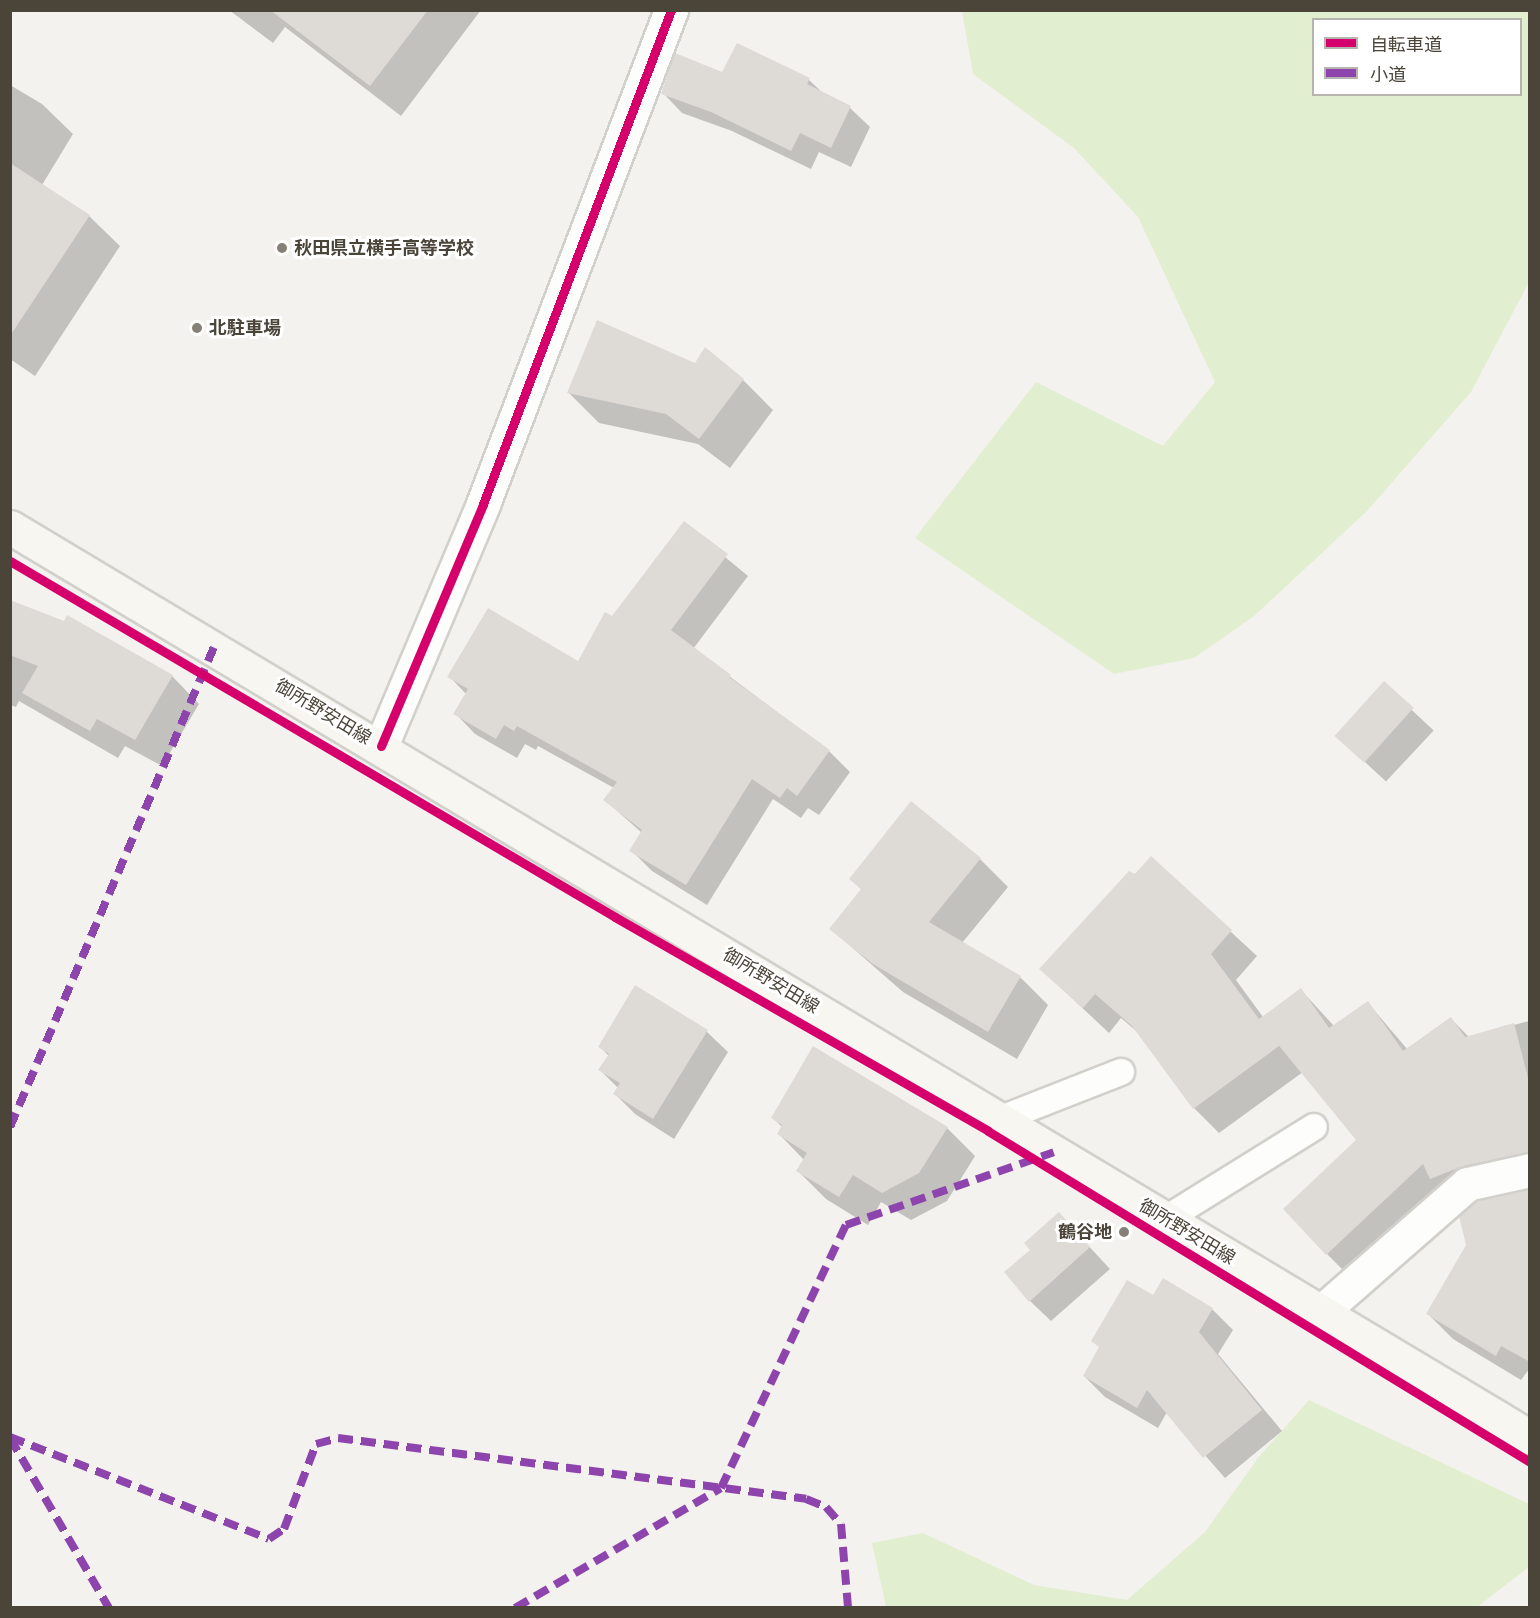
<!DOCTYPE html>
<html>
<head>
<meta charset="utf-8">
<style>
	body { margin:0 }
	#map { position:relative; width:1540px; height:1618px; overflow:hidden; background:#f4f2ee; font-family:"Fira Sans","Noto Sans JP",sans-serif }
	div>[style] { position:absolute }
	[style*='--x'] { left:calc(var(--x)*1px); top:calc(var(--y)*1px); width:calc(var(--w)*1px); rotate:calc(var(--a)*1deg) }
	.green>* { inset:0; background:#e1eecf }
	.shadow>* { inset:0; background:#0003; transform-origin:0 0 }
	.building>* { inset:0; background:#dedbd6; transform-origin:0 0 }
	.roads { filter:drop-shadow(2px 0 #d2d0cb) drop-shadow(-2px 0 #d2d0cb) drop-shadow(0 2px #d2d0cb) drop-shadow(0 -2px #d2d0cb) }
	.service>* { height:26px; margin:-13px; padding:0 13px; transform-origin:13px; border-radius:13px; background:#fdfdfc }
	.minor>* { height:33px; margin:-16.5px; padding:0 16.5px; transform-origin:16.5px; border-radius:16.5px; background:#fdfdfc }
	.secondary>* { height:33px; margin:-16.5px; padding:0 16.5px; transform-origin:16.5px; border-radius:16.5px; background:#f7f6f1 }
	.quiet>* { height:8px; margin-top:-4px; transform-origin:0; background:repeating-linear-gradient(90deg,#8e44ad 0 15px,transparent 0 23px) }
	.cycleway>* { height:9px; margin:-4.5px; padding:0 4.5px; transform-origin:4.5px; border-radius:4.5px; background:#d6006c }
	.dots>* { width:16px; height:16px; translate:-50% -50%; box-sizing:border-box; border:3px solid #fff; border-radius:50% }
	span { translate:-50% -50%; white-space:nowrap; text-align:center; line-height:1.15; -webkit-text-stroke:6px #fff; paint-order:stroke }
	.poi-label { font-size:18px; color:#4b4439; font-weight:700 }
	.left { translate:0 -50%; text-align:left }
	.right { translate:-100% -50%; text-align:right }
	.street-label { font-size:18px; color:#4b4439 }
	.frame { position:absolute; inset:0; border:12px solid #4b4439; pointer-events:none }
	.legend { position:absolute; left:1312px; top:18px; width:210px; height:78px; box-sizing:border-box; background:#fff; border:2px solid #b7b4b0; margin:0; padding:8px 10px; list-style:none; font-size:18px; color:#4b4439 }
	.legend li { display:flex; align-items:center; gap:12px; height:30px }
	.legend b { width:30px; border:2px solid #b7b4b0 }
</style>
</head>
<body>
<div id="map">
	<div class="green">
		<i style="clip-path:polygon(evenodd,962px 11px,1529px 11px,1529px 282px,1471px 392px,1367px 511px,1254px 616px,1194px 658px,1114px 674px,915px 538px,1036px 382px,1163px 446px,1215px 382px,1138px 217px,1074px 148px,973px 74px,962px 11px,1314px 20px,1520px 20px,1520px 94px,1314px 94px,1314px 20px)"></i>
		<i style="clip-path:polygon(1309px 1400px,1529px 1504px,1529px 1567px,1477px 1607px,886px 1607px,872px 1543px,923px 1533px,1034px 1585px,1127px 1600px,1205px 1532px,1258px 1458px)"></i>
	</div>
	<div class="shadow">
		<i style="clip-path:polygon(229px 10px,481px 10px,401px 116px,285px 27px,273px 43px)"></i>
		<i style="clip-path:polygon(737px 45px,809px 80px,824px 94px,850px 108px,870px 127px,851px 167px,819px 152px,811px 169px,732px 131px,682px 113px,663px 93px,723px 74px)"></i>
		<i style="clip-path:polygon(10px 85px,42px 104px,73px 134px,42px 185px,89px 216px,120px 246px,35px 376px,10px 359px)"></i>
		<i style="clip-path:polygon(695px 365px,743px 380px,773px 410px,730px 468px,698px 444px,599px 423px,569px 393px)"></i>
		<i style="clip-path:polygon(684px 523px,748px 576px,693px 649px,829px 751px,850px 772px,819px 815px,808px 808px,801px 818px,773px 799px,707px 905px,652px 871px,631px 850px,642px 833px,605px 800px,614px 788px,538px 746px,536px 750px,525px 744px,517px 758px,475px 734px,455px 713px,466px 694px,449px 676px,579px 663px)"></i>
		<i style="clip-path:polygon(10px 601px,172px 676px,199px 704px,162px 766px,125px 746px,118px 758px,19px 701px,16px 707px,10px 705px)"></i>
		<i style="left:1384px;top:684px;width:68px;height:70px;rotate:43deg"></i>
		<i style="clip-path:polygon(1151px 858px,1257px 956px,1236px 980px,1263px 1017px,1301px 990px,1334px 1026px,1368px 1003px,1408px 1050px,1451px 1019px,1469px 1037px,1529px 1021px,1530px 1181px,1457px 1204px,1352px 1279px,1327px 1254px,1358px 1140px,1303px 1072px,1219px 1133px,1194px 1108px,1141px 1035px,1121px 1018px,1109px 1033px,1041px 969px)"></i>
		<i style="clip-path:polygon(980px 859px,1008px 887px,962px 943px,1021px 978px,1048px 1005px,1017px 1059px,903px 992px,831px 929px,862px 890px,851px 879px)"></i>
		<i style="clip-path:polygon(635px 987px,707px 1032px,728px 1052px,674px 1139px,635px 1114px,615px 1094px,618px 1088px,600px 1070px,609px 1056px,600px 1047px)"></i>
		<i style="clip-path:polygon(773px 1118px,947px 1128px,975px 1156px,947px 1201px,911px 1220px,881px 1202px,868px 1225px,826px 1199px,798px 1171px,804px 1160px,779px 1134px,782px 1127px)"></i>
		<i style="clip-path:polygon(1530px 1189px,1530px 1368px,1521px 1380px,1453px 1339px,1428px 1314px,1468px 1245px,1476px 1203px)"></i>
		<i style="clip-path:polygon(1059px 1214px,1110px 1269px,1051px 1321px,1030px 1301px,1032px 1250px)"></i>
		<i style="clip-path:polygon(1154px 1298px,1212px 1309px,1233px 1330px,1218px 1354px,1282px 1431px,1225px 1478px,1167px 1412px,1158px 1428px,1105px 1397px,1084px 1376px)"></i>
	</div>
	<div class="building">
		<i style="clip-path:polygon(270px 10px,428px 10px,370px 86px)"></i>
		<i style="clip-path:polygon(737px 43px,810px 78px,807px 84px,851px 106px,831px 148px,800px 133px,791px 151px,711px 112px,661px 94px,675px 53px,722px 72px)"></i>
		<i style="clip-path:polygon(10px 163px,90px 215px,10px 336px)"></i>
		<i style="clip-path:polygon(597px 320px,695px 363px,705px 347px,744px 379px,699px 439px,666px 414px,567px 393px)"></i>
		<i style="clip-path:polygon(684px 521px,728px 554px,671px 630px,731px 675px,729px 677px,830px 750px,797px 796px,787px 788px,780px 798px,752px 779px,686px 885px,629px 851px,642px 830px,603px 800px,617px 782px,517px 726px,514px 731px,504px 725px,496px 739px,453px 714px,468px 689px,447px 677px,488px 608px,578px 661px,605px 612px,612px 616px)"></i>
		<i style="clip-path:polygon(10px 600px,64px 621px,67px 615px,173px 675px,135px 740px,97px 719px,90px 731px,22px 693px,38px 666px,10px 655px)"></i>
		<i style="left:1384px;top:681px;width:40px;height:74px;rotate:42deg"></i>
		<i style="clip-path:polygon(911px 801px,981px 858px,929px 922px,1021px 976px,988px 1032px,873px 964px,829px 929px,861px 889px,849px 879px)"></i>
		<i style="clip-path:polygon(1151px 856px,1232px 930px,1211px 954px,1259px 1019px,1301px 988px,1329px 1028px,1368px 1001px,1403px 1051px,1451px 1017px,1465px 1037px,1514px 1023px,1530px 1086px,1530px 1152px,1463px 1166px,1430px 1179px,1423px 1164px,1326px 1255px,1283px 1209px,1356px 1140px,1276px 1042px,1279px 1046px,1193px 1109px,1132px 1026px,1095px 994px,1083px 1008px,1039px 969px,1129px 871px,1135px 874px)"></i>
		<i style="clip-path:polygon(635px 985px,708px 1030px,653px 1119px,613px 1094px,620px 1083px,598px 1070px,609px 1054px,598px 1047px)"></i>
		<i style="clip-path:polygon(813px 1046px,948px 1127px,919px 1173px,882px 1193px,853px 1175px,839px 1197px,796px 1171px,807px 1153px,777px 1134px,782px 1125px,771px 1118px)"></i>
		<i style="clip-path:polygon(1530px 1189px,1530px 1362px,1501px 1346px,1496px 1356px,1426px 1314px,1466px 1245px,1459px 1216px,1476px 1201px)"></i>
		<i style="clip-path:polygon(1059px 1212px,1090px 1247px,1029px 1302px,1004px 1272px,1030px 1250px,1024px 1243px)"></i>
		<i style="clip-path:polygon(1163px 1278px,1213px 1308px,1199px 1332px,1262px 1410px,1203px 1458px,1147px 1390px,1137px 1408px,1083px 1376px,1099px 1347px,1091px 1341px,1127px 1280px,1153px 1295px)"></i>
	</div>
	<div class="roads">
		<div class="service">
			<i style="--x:1001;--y:1119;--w:129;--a:-21.4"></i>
			<i style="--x:1166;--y:1219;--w:174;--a:-31.9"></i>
		</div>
		<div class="minor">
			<i style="--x:381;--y:746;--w:263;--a:-67.1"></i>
			<i style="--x:483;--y:504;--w:529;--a:-69.16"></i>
			<i style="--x:1321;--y:1312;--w:194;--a:-41.2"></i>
			<i style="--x:1467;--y:1184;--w:65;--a:-12.5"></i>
		</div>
		<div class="secondary">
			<i style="--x:10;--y:527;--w:1772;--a:30.91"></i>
		</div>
	</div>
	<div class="quiet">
		<i style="--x:10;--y:1127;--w:522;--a:-66.97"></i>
		<i style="--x:10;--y:1437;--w:278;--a:21.5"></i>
		<i style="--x:269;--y:1539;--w:18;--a:-34"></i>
		<i style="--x:284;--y:1529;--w:91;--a:-69.4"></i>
		<i style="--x:316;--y:1444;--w:23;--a:-15"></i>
		<i style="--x:338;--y:1438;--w:472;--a:7.4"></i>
		<i style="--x:806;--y:1499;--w:22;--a:22"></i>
		<i style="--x:826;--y:1507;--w:23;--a:49"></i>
		<i style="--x:841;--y:1524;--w:84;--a:85.2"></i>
		<i style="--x:10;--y:1438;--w:197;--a:59.8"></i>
		<i style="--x:515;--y:1608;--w:238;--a:-30.2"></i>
		<i style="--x:721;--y:1488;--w:291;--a:-64.6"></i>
		<i style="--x:846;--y:1225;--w:220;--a:-19.3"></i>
	</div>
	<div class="cycleway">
		<i style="--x:10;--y:561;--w:702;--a:30.47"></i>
		<i style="--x:615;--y:917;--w:430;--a:29.8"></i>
		<i style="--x:988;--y:1131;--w:635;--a:31.41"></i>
		<i style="--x:381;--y:746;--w:263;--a:-67.1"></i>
		<i style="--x:483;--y:504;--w:529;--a:-69.16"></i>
	</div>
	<div class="dots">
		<i style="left:282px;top:248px;background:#868178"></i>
		<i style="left:197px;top:328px;background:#868178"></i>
		<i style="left:1124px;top:1232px;background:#868178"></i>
	</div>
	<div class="poi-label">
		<span class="left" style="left:294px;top:248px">秋田県立横手高等学校</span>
		<span class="left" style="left:209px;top:328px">北駐車場</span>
		<span class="right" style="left:1112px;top:1232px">鶴谷地</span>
	</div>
	<div class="street-label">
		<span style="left:323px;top:712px;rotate:31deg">御所野安田線</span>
		<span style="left:771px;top:981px;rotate:31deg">御所野安田線</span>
		<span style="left:1187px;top:1232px;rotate:31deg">御所野安田線</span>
	</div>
	<div class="frame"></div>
	<ul class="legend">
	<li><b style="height:8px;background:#d6006c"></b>自転車道</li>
	<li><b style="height:8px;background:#8e44ad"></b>小道</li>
	</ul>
</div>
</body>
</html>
